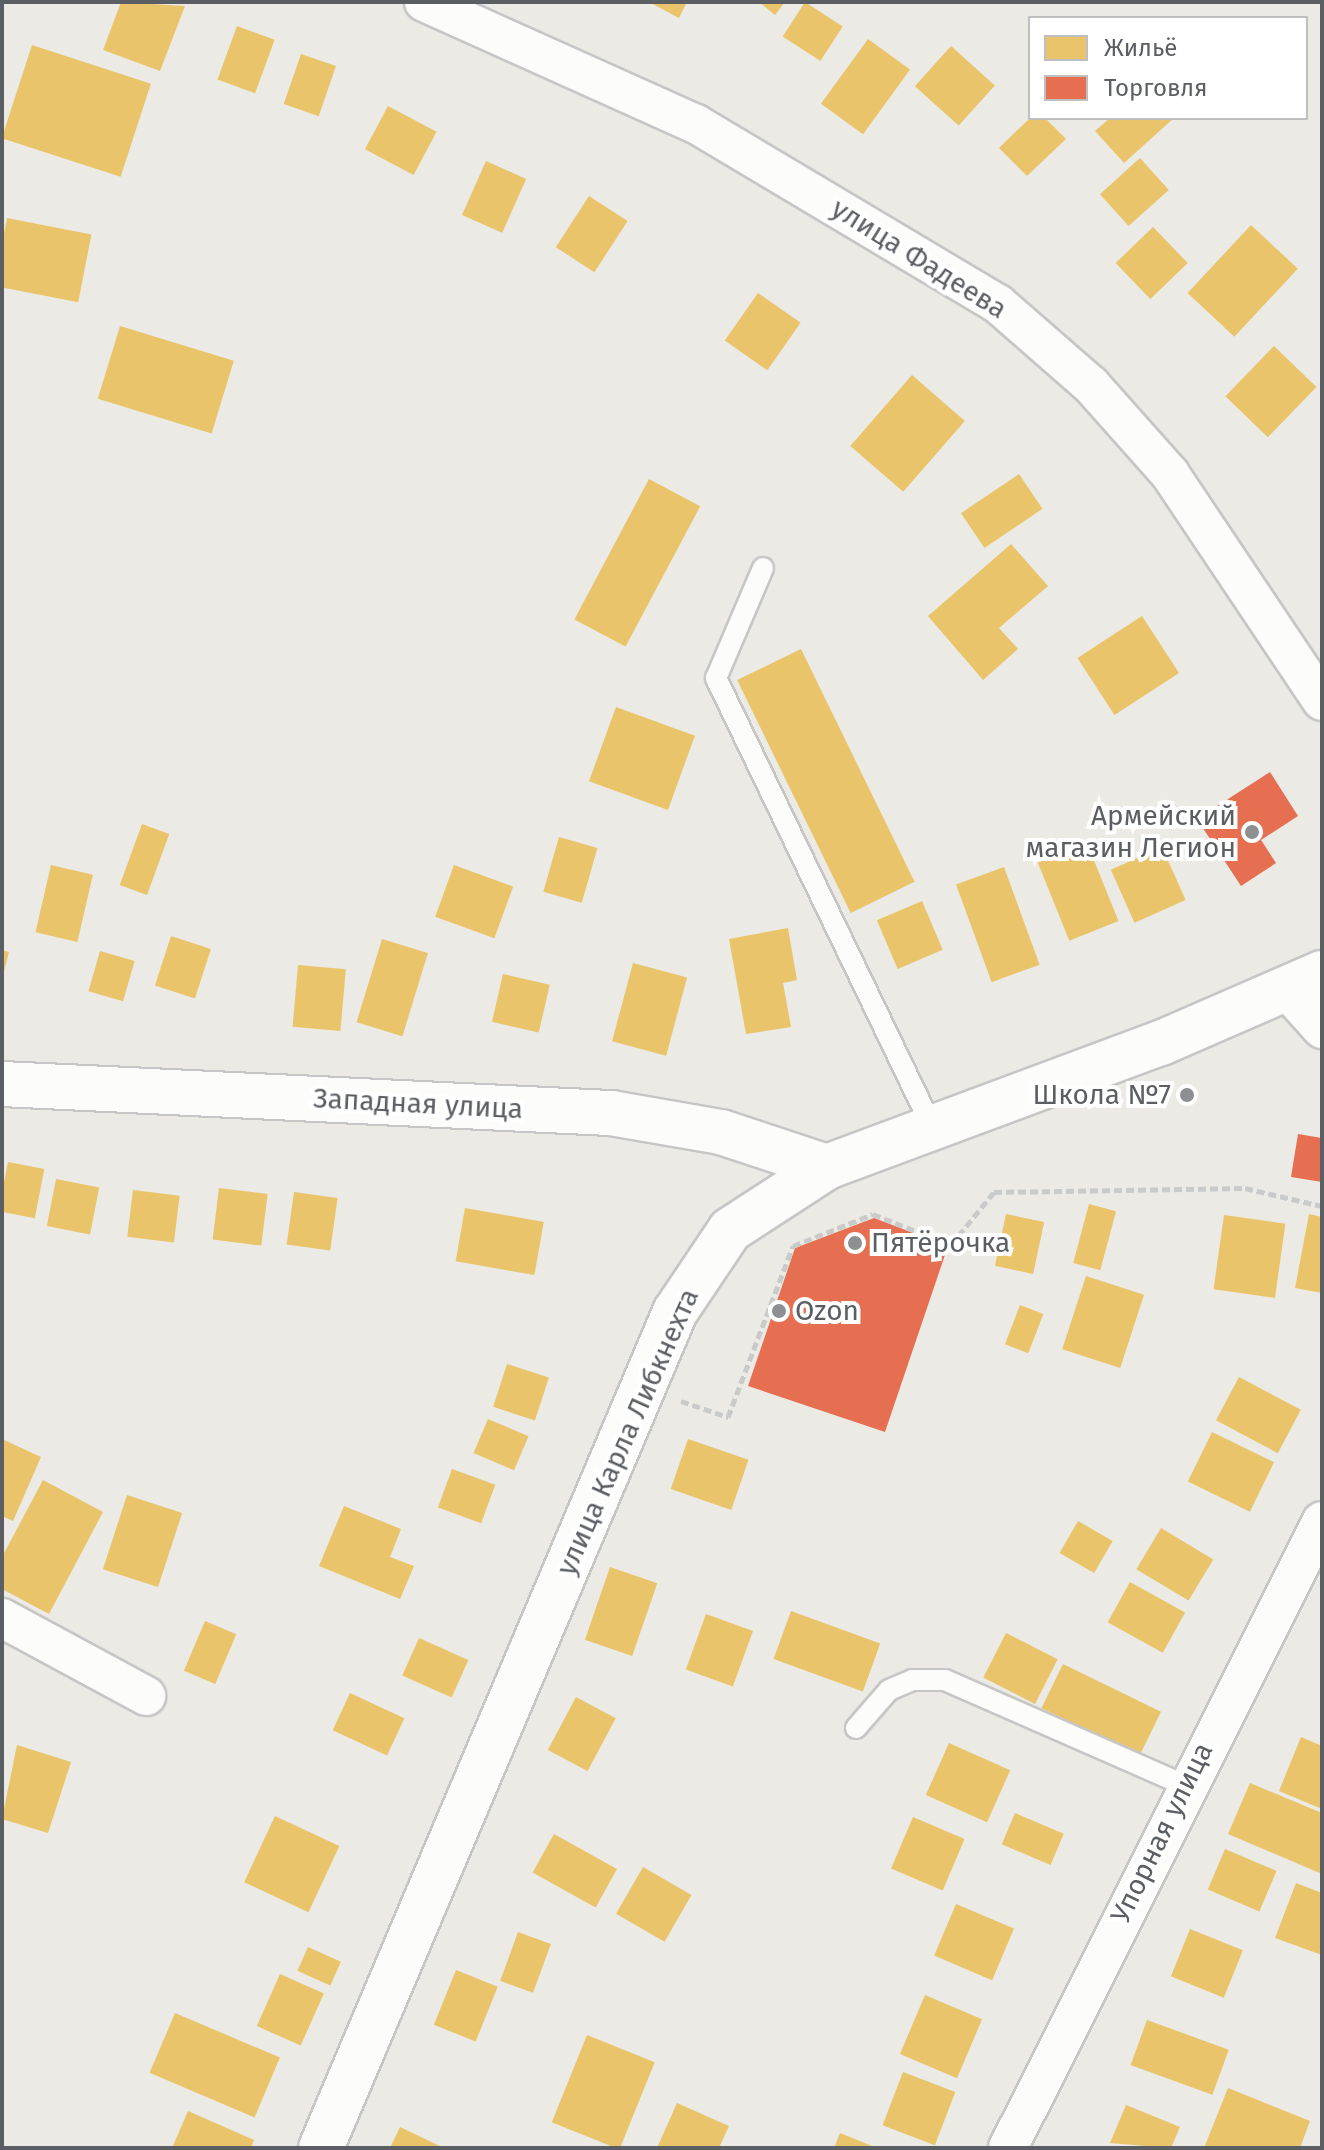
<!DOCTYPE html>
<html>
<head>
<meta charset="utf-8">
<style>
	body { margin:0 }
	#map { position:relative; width:1324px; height:2150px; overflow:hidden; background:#ebeae5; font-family:"Fira Sans",sans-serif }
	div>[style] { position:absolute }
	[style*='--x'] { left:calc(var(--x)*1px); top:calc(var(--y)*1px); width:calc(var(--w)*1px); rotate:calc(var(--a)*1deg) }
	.homes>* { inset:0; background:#e9c46a; transform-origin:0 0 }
	.shops>* { inset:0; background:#e76f51 }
	.path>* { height:5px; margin-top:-2.5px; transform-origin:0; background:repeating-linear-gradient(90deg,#c8cbca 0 8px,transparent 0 12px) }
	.roads { filter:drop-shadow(2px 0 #c7c6c6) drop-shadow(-2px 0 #c7c6c6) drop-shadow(0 2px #c7c6c6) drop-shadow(0 -2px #c7c6c6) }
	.service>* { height:20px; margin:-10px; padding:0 10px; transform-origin:10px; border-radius:10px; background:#fcfcfb }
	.minor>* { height:38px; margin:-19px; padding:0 19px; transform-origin:19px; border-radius:19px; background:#fcfcfb }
	.secondary>* { height:44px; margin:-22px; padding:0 22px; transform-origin:22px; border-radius:22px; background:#fcfcfb }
	.dots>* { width:22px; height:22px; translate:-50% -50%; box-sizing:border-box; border:4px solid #fff; border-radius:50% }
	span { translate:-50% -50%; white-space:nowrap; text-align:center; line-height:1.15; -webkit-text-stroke:8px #fff; paint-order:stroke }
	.street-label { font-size:28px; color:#5b5e63 }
	.poi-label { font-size:28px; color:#5b5e63 }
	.right { translate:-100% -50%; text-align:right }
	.left { translate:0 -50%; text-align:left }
	.frame { position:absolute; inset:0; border:4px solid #5b5e63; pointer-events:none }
	.legend { position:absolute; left:1028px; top:16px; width:280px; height:104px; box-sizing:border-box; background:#fff; border:2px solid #bdbfc1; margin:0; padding:10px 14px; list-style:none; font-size:24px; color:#5b5e63 }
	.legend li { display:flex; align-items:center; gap:16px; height:40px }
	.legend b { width:40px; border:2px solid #bdbfc1 }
</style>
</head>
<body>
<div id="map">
	<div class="homes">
		<i style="clip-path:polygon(121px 2px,185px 6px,160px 71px,103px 50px)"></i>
		<i style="clip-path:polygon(649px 2px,687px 2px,679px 18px)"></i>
		<i style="clip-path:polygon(759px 2px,785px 2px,775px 15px)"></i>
		<i style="left:805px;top:2px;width:45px;height:41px;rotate:33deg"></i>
		<i style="left:237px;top:26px;width:40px;height:57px;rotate:20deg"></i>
		<i style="left:868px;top:39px;width:52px;height:80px;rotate:36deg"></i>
		<i style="left:32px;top:45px;width:125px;height:98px;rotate:18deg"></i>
		<i style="left:951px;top:46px;width:59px;height:54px;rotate:42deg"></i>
		<i style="left:301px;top:54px;width:37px;height:53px;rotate:19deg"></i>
		<i style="left:388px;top:106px;width:55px;height:49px;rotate:28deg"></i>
		<i style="clip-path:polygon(1030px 118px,1045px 118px,1066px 139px,1027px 176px,999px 148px)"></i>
		<i style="clip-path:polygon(1110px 118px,1174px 118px,1124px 163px,1095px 131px)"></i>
		<i style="left:1140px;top:158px;width:43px;height:54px;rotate:48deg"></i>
		<i style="left:486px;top:161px;width:44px;height:59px;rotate:24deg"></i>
		<i style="left:589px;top:196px;width:46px;height:61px;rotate:33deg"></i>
		<i style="left:7px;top:218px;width:86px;height:69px;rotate:11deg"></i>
		<i style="left:1251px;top:225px;width:64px;height:93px;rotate:43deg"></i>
		<i style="left:1153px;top:227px;width:50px;height:52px;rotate:46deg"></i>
		<i style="left:758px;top:293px;width:52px;height:58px;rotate:35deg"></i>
		<i style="left:120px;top:326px;width:119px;height:76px;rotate:17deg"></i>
		<i style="left:1274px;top:346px;width:59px;height:70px;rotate:44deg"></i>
		<i style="left:912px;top:375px;width:70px;height:94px;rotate:41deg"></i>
		<i style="left:1019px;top:474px;width:42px;height:70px;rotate:56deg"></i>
		<i style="left:649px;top:479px;width:58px;height:159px;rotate:28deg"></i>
		<i style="clip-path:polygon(1011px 544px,1048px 586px,999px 628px,1018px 649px,983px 680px,928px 616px)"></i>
		<i style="left:1142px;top:616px;width:68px;height:77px;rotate:57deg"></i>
		<i style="left:801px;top:649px;width:259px;height:71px;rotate:64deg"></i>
		<i style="left:616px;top:707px;width:84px;height:79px;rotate:20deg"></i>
		<i style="left:142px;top:824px;width:29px;height:65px;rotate:20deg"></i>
		<i style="left:559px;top:837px;width:40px;height:57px;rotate:16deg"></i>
		<i style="left:1087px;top:843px;width:84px;height:53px;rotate:68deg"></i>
		<i style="left:1162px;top:847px;width:58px;height:56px;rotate:66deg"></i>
		<i style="left:51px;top:865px;width:43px;height:69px;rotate:13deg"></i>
		<i style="left:454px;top:865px;width:63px;height:55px;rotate:20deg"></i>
		<i style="left:1004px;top:867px;width:104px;height:51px;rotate:70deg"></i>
		<i style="left:922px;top:901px;width:53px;height:49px;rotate:67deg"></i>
		<i style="clip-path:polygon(788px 928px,797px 980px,783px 983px,791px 1027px,746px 1034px,729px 939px)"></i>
		<i style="left:171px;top:936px;width:42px;height:52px;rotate:18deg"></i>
		<i style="left:382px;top:939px;width:48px;height:87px;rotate:17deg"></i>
		<i style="clip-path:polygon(2px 950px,9px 952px,3px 975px,2px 975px)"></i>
		<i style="left:100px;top:951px;width:36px;height:42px;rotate:16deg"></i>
		<i style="left:633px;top:963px;width:56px;height:81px;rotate:15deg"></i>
		<i style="left:298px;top:965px;width:48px;height:62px;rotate:5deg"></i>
		<i style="left:503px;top:974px;width:48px;height:49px;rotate:13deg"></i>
		<i style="left:8px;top:1162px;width:37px;height:50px;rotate:11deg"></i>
		<i style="left:56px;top:1179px;width:44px;height:48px;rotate:11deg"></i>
		<i style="left:219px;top:1188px;width:49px;height:52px;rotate:7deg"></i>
		<i style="left:133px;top:1190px;width:47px;height:47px;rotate:7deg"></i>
		<i style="left:294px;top:1192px;width:44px;height:53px;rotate:8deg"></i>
		<i style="left:1089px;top:1204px;width:28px;height:61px;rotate:15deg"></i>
		<i style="left:465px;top:1208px;width:80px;height:54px;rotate:10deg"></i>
		<i style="left:1006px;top:1214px;width:39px;height:53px;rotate:12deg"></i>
		<i style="clip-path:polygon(1309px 1214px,1322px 1217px,1322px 1293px,1295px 1288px)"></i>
		<i style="left:1224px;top:1215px;width:62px;height:75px;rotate:8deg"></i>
		<i style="left:1086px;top:1276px;width:61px;height:77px;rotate:18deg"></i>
		<i style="left:1020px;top:1305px;width:25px;height:42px;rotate:21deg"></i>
		<i style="left:507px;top:1364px;width:44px;height:45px;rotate:18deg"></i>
		<i style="left:1239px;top:1377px;width:70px;height:49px;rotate:28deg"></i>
		<i style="left:488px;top:1419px;width:44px;height:37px;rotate:23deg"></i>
		<i style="left:1212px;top:1432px;width:69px;height:55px;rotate:26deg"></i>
		<i style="clip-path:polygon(2px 1439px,41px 1457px,13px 1521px,2px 1516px)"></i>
		<i style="left:688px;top:1439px;width:64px;height:53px;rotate:19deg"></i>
		<i style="left:452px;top:1469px;width:46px;height:41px;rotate:20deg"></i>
		<i style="clip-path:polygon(43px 1480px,103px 1512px,49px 1614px,2px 1589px,2px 1557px)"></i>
		<i style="left:127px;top:1495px;width:58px;height:78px;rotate:18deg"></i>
		<i style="clip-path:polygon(344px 1506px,401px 1529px,390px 1557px,414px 1566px,400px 1599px,319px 1566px)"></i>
		<i style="left:1078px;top:1521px;width:40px;height:37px;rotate:30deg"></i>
		<i style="left:1161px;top:1528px;width:61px;height:48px;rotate:31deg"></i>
		<i style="left:610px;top:1567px;width:50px;height:77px;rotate:19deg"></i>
		<i style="left:1130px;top:1582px;width:63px;height:46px;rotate:29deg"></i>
		<i style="left:791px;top:1611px;width:95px;height:51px;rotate:20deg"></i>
		<i style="left:706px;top:1614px;width:50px;height:59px;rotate:20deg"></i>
		<i style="left:205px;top:1621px;width:34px;height:54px;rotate:23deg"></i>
		<i style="left:1006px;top:1633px;width:58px;height:50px;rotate:27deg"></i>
		<i style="left:419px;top:1638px;width:54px;height:41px;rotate:24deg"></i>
		<i style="left:1063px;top:1664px;width:109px;height:49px;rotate:26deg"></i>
		<i style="left:350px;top:1693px;width:60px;height:41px;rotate:25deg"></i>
		<i style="left:576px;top:1697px;width:45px;height:60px;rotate:28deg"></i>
		<i style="clip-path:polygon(1301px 1737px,1322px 1746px,1322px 1809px,1279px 1791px)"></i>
		<i style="left:949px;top:1743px;width:67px;height:57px;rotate:24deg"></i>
		<i style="clip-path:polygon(17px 1745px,71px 1762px,48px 1833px,2px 1819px)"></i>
		<i style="clip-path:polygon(1250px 1783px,1322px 1813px,1322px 1874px,1228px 1834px)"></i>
		<i style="left:1015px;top:1813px;width:53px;height:34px;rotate:23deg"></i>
		<i style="left:275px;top:1816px;width:71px;height:73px;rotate:25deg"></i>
		<i style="left:913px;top:1817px;width:56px;height:56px;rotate:23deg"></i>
		<i style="left:554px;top:1834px;width:72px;height:44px;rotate:29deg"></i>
		<i style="left:1225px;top:1849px;width:56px;height:44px;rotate:23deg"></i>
		<i style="left:643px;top:1867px;width:56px;height:54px;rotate:30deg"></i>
		<i style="clip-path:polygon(1296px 1883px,1322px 1893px,1322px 1955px,1275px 1938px)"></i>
		<i style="left:956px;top:1904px;width:63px;height:56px;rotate:23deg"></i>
		<i style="left:1190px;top:1929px;width:57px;height:51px;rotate:22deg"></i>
		<i style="left:518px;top:1932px;width:35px;height:52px;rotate:20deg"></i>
		<i style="left:308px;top:1947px;width:36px;height:26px;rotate:24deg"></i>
		<i style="left:456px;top:1970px;width:45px;height:59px;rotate:22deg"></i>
		<i style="left:280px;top:1974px;width:48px;height:57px;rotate:24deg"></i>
		<i style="left:925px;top:1995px;width:62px;height:64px;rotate:23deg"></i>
		<i style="left:175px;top:2013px;width:114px;height:65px;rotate:23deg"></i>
		<i style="left:1147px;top:2020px;width:87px;height:48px;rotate:20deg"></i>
		<i style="left:587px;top:2035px;width:73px;height:94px;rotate:22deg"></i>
		<i style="left:903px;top:2072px;width:56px;height:57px;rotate:21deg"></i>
		<i style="clip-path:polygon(1228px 2088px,1310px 2121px,1300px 2148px,1204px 2148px)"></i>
		<i style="clip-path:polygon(677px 2103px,729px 2126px,719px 2148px,657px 2148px)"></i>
		<i style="clip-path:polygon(1126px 2105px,1180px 2127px,1171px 2148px,1110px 2143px)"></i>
		<i style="clip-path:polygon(188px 2111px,254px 2140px,251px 2148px,172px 2148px)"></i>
		<i style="clip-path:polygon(400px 2127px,444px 2148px,390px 2148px)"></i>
		<i style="clip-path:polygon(840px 2133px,877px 2148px,834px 2148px)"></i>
	</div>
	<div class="shops">
		<i style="clip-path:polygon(1270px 772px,1298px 816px,1261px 840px,1276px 863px,1241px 886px,1197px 819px)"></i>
		<i style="clip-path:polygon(1298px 1134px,1322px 1138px,1322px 1182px,1291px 1177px)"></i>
		<i style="clip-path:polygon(874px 1218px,948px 1246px,885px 1432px,748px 1386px,795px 1248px)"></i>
	</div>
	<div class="path">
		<i style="--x:681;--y:1401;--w:50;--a:18.8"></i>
		<i style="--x:728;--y:1417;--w:183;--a:-69.2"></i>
		<i style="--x:793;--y:1246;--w:86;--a:-21.8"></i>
		<i style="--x:873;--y:1214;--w:84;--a:21.7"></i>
		<i style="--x:951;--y:1245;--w:68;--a:-50.9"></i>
		<i style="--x:994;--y:1192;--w:251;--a:-0.9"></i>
		<i style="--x:1245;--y:1188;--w:79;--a:13.2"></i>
	</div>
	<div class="roads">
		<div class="service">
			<i style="--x:763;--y:568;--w:120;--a:113.1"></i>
			<i style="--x:716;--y:678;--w:500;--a:64.3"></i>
			<i style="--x:856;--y:1728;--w:50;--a:-49"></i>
			<i style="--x:889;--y:1690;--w:25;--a:-23"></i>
			<i style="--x:912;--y:1680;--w:33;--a:0"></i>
			<i style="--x:945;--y:1680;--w:261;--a:23.7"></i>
		</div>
		<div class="minor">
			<i style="--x:424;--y:2;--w:298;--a:24.2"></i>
			<i style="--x:696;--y:124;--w:352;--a:30.8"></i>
			<i style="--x:998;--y:304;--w:123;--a:41.1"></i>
			<i style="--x:1091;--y:385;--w:119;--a:48.4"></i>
			<i style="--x:1170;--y:474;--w:273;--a:56.2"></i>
			<i style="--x:1286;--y:989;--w:54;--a:48"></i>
			<i style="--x:2;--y:1618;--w:164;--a:28.4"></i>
			<i style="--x:1008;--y:2148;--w:701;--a:-63.4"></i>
		</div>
		<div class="secondary">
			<i style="--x:2;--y:1084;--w:610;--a:2.73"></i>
			<i style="--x:611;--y:1113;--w:112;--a:9.8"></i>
			<i style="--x:721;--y:1132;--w:112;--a:18.3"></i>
			<i style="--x:321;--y:2148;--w:908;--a:-67.05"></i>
			<i style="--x:675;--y:1312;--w:99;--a:-56.1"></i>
			<i style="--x:730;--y:1230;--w:116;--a:-33"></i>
			<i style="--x:827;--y:1167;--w:356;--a:-20.4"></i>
			<i style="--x:1161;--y:1043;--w:176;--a:-23.5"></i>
		</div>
	</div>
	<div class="dots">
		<i style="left:1252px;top:832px;background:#8d8f90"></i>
		<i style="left:1187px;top:1095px;background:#8d8f90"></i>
		<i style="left:855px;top:1243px;background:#8d8f90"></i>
		<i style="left:779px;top:1311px;background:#8d8f90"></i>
	</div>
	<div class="street-label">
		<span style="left:919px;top:259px;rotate:32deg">улица Фадеева</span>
		<span style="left:418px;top:1104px;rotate:3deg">Западная улица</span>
		<span style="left:628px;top:1432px;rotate:-66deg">улица Карла Либкнехта</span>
		<span style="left:1162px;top:1833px;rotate:-64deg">Упорная улица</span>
	</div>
	<div class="poi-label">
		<span class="right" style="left:1236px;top:832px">Армейский<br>магазин Легион</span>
		<span class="right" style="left:1171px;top:1095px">Школа №7</span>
		<span class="left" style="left:871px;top:1243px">Пятёрочка</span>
		<span class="left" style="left:795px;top:1311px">Ozon</span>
	</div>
	<div class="frame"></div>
	<ul class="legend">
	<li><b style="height:22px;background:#e9c46a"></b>Жильё</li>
	<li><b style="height:22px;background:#e76f51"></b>Торговля</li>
	</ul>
</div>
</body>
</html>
